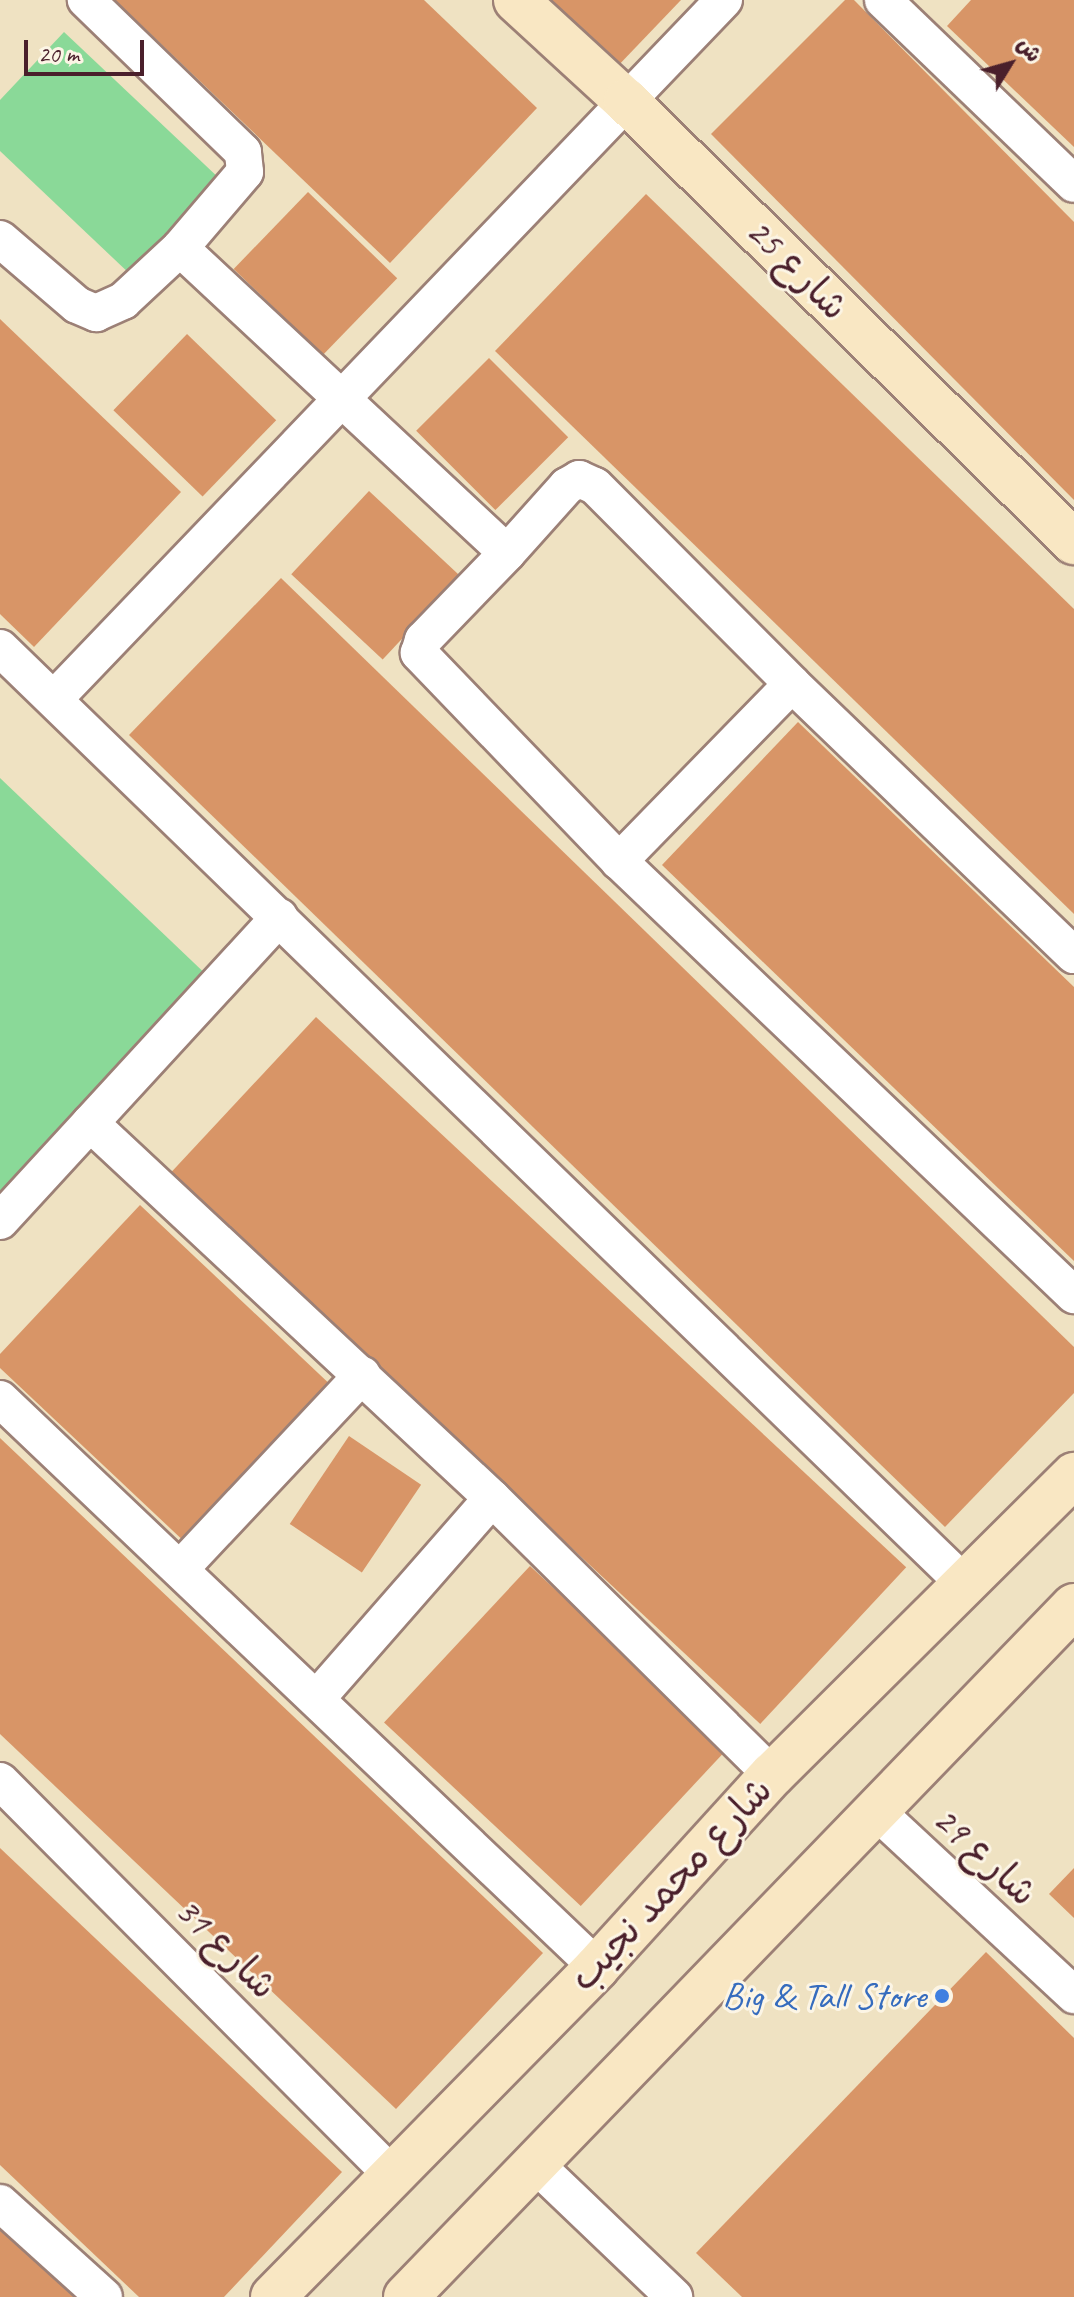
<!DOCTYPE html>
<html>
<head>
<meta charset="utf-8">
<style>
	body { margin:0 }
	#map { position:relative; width:1074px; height:2297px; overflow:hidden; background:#efe2c2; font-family:Caveat,"Playpen Sans Arabic",sans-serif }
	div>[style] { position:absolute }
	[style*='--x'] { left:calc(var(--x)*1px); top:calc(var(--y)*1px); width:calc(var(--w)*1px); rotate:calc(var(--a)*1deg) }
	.green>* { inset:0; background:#8ad998 }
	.building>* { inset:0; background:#d89567; transform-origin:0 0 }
	.roads { filter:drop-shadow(2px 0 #9c8076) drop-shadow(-2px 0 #9c8076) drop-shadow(0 2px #9c8076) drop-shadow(0 -2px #9c8076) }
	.street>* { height:36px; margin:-18px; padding:0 18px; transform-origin:18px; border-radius:18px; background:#fff }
	.secondary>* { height:44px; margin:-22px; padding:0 22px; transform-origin:22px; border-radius:22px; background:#f9e7c3 }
	.dots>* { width:22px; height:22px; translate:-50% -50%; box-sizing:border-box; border:4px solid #fcf5e5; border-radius:50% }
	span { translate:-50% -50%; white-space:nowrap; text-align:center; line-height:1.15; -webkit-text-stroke:6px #fcf5e5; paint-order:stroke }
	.street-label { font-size:38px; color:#4a1f2b }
	.shop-label { font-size:38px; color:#366cbe }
	.right { translate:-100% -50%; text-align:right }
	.north { position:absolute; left:970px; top:24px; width:80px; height:80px; -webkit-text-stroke:6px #fcf5e5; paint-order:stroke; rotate:53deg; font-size:22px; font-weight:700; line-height:32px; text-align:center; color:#4a1f2b }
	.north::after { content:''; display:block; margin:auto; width:28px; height:36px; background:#4a1f2b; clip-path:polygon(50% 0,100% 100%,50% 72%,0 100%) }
	.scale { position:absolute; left:24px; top:40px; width:120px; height:36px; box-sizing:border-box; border:4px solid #4a1f2b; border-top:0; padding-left:10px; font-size:24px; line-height:28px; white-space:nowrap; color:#4a1f2b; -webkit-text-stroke:6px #fcf5e5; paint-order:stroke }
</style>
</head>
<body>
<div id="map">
	<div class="green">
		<i style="clip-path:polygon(64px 32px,221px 180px,132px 276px,0 151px,0 100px)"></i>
		<i style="clip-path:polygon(0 778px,214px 982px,0 1202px)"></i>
	</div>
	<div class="building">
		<i style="clip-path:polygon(115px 0,424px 0,537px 108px,390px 263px)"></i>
		<i style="clip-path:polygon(542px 0,681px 0,614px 70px)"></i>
		<i style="clip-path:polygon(845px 0,854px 0,1074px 222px,1074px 500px,711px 134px)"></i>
		<i style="clip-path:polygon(971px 0,1074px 0,1074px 147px,947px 26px)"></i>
		<i style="left:308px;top:192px;width:124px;height:107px;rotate:44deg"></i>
		<i style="clip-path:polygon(646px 194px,1074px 609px,1074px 914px,495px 351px)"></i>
		<i style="clip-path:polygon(0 319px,181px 492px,34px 647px,0 614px)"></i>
		<i style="left:187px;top:334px;width:124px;height:106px;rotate:44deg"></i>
		<i style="left:489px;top:358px;width:112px;height:103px;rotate:45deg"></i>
		<i style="left:369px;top:491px;width:125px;height:114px;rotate:43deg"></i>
		<i style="clip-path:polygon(281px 578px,1074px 1347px,1074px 1393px,945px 1527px,129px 735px)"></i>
		<i style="clip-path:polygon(798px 722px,1074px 987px,1074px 1261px,662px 865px)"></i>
		<i style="left:316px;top:1017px;width:807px;height:214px;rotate:43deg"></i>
		<i style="clip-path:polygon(140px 1205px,336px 1390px,189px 1546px,0 1368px,0 1354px)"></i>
		<i style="left:349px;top:1436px;width:87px;height:106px;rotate:34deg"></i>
		<i style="clip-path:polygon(0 1438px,543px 1953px,396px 2109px,0 1734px)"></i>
		<i style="left:530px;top:1566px;width:269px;height:214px;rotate:43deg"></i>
		<i style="clip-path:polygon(0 1848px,342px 2172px,224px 2297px,139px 2297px,0 2165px)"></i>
		<i style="clip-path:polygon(1074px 1868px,1074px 1918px,1049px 1894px)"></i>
		<i style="clip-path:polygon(986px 1952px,1074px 2038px,1074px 2297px,742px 2297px,696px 2253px)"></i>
		<i style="clip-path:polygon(0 2225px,75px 2297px,0 2297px)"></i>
	</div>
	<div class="roads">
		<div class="street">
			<i style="--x:883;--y:0;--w:265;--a:43.9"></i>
			<i style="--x:0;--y:239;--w:101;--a:40.6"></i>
			<i style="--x:77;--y:305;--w:21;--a:23"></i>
			<i style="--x:96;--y:313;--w:30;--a:-24"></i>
			<i style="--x:123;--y:301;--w:78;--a:-42.9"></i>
			<i style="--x:180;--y:248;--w:100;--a:-49.5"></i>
			<i style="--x:245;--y:172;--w:20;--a:-96"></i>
			<i style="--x:243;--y:152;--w:219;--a:-135.9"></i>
			<i style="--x:180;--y:248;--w:447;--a:43"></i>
			<i style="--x:507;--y:553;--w:90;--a:-48.2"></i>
			<i style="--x:567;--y:486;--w:14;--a:-30"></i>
			<i style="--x:579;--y:479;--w:17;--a:24"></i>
			<i style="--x:595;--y:486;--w:279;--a:45.1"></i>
			<i style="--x:792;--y:684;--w:248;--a:134.3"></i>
			<i style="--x:619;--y:861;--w:289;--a:-133.9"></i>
			<i style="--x:419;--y:653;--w:14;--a:-73"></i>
			<i style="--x:423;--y:640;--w:121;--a:-46"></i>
			<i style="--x:0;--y:648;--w:1346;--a:44.13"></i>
			<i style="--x:792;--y:684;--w:391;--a:43.9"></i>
			<i style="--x:55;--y:698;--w:967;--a:-46.22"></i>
			<i style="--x:619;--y:861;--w:629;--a:43.65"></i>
			<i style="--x:90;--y:1123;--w:550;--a:43.01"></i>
			<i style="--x:492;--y:1498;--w:394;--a:44.7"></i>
			<i style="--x:0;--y:1221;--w:413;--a:-47.4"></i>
			<i style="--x:0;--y:1399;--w:824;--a:43.57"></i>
			<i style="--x:181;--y:1568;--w:265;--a:-46.8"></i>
			<i style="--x:318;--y:1697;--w:264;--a:-48.8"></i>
			<i style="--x:0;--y:1781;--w:556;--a:45.15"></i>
			<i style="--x:875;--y:1810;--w:272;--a:42.9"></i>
			<i style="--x:534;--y:2163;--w:194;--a:43.7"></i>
			<i style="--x:0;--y:2203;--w:140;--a:42.1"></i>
		</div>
		<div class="secondary">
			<i style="--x:516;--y:0;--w:149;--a:42.6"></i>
			<i style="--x:626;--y:101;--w:629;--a:44.55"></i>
			<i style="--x:273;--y:2297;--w:462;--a:-45.5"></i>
			<i style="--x:597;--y:1967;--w:260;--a:-47.7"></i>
			<i style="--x:772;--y:1775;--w:426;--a:-44.8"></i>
			<i style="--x:406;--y:2297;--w:961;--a:-45.97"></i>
		</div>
	</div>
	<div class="dots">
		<i style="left:942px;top:1996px;background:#3f7fe0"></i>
	</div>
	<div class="street-label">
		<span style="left:797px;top:269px;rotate:45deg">شارع 25</span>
		<span style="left:985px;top:1856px;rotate:43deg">شارع 29</span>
		<span style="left:671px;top:1884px;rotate:-47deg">شارع محمد نجيب</span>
		<span style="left:226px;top:1948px;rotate:45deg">شارع 31</span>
	</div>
	<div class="shop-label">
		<span class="right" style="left:926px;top:1996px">Big &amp; Tall Store</span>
	</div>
	<div class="north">ش</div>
	<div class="scale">20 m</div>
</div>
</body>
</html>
